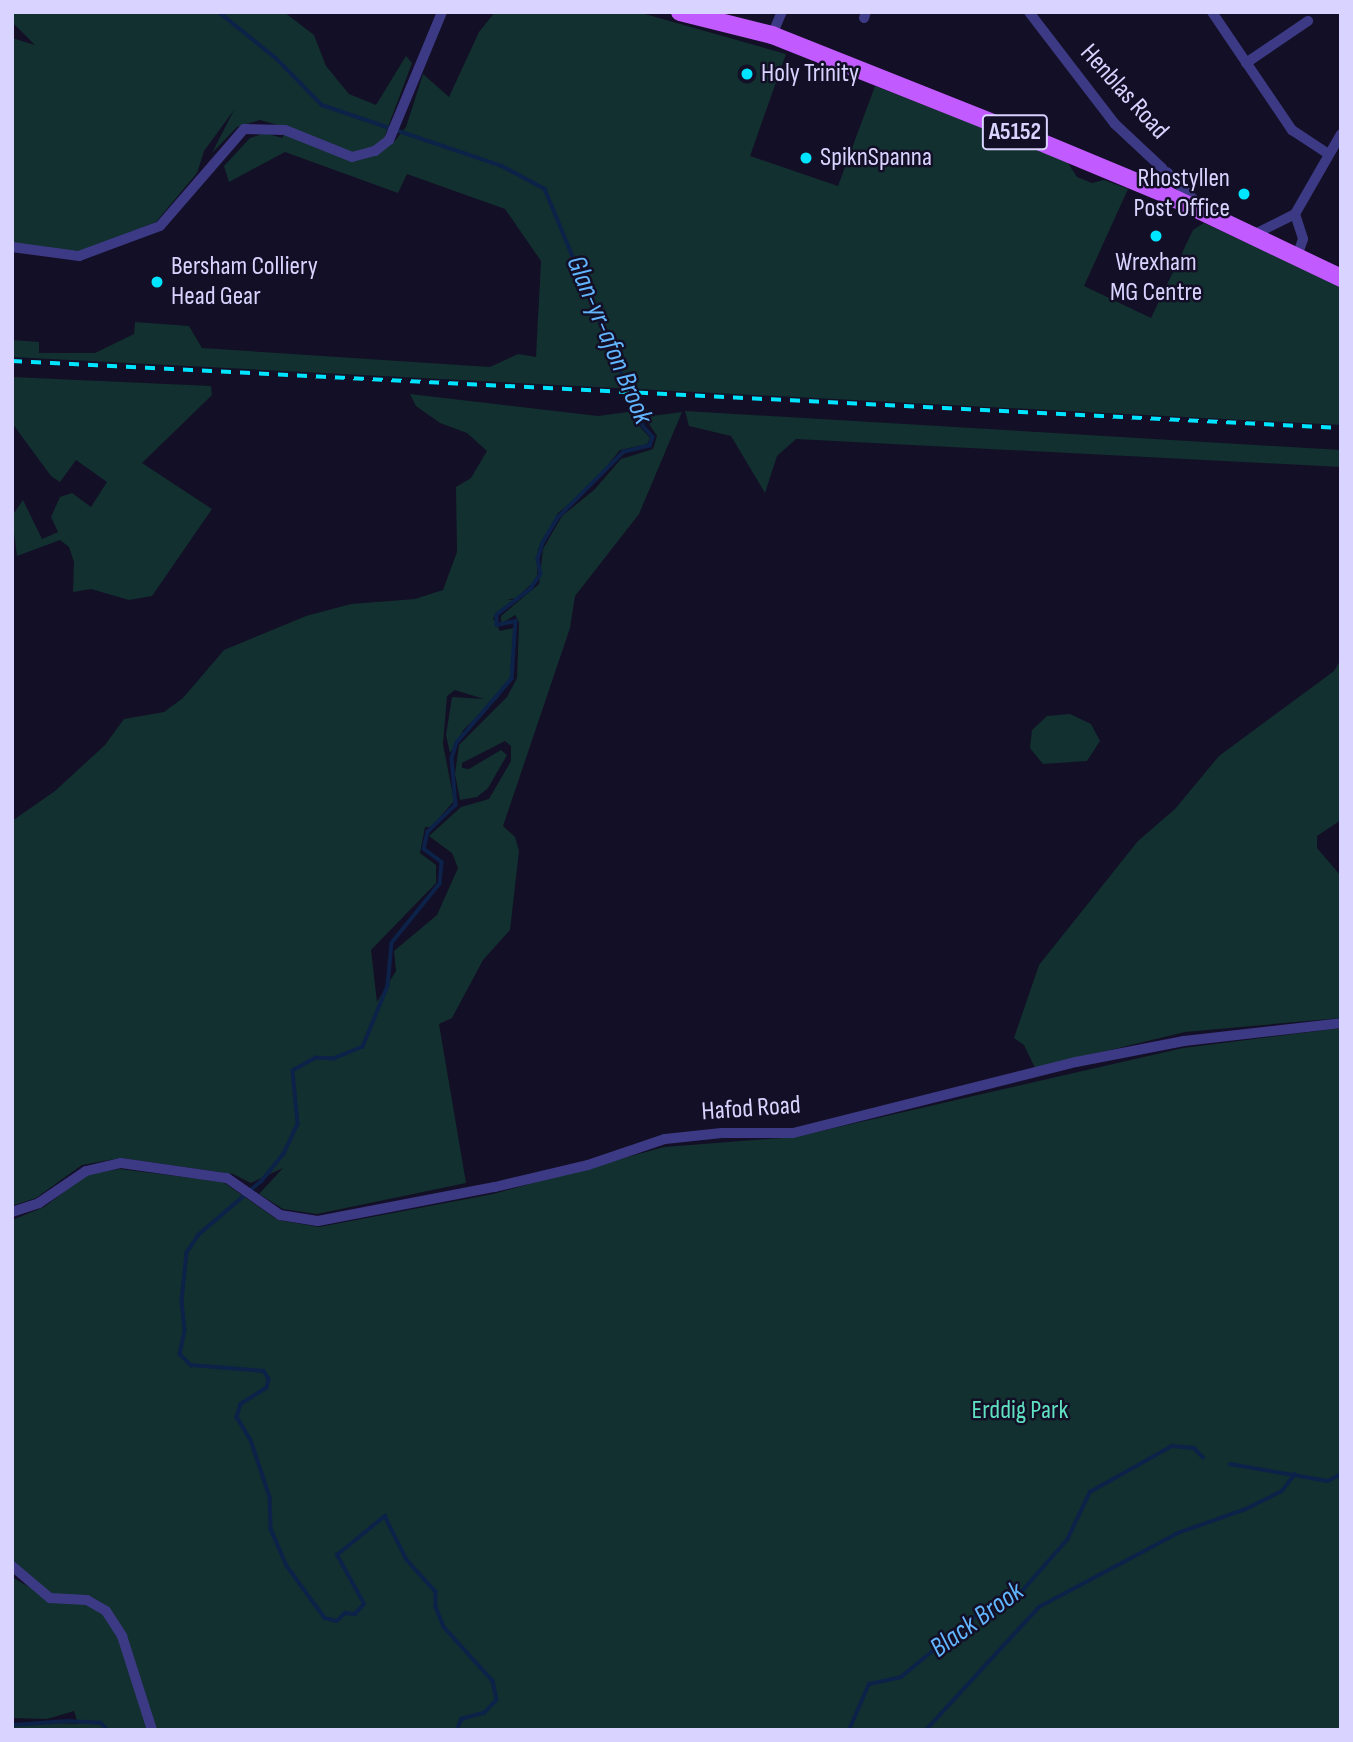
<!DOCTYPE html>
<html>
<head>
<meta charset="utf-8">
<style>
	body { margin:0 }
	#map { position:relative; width:1353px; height:1742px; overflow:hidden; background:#130f26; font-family:"Sofia Sans Condensed",sans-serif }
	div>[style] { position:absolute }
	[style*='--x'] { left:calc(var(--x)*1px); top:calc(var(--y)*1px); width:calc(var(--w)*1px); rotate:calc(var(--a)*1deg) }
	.green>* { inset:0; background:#12302f }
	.stream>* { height:3.5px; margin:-1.75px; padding:0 1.75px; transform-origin:1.75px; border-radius:1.75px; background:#0c2248 }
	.minor>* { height:10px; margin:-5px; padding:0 5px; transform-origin:5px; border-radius:5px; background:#3d3a85 }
	.primary>* { height:18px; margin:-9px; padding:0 9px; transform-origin:9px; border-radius:9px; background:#c25bff }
	.rail>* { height:3.5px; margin-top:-1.75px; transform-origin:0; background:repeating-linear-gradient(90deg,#00e5ff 0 10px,transparent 0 19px) }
	.dots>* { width:19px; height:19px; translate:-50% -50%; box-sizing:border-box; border:4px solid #130f26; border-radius:50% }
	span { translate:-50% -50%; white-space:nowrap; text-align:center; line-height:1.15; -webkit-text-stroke:5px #130f26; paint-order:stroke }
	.shield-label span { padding:2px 5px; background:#130f26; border:2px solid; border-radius:5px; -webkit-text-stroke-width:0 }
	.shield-label { font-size:24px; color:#d9d4ff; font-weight:700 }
	.poi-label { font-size:26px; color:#d9d4ff }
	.left { translate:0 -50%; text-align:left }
	.right { translate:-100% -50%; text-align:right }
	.street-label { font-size:26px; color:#d9d4ff }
	.park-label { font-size:26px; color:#5fe0c0 }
	.water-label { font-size:28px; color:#62b6ff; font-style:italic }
	.frame { position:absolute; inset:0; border:14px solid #d9d4ff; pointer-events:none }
</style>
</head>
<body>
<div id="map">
	<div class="green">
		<i style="clip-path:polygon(12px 12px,284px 12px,314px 35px,326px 66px,349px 94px,376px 105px,406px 56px,412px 63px,385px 135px,393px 143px,406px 127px,423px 74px,449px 97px,479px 32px,495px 12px,638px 12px,786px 54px,750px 156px,838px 186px,875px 86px,1066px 160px,1077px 177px,1092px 183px,1104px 180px,1128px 189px,1084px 286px,1151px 318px,1193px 230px,1204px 223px,1341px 287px,1341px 425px,12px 357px,12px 340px,39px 342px,39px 353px,95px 353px,134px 334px,135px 322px,189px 326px,202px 348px,490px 367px,518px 354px,536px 357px,541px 261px,505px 209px,407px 174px,398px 193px,285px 152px,229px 182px,224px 166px,250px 138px,265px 133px,282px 138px,288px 128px,260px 120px,237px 127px,212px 153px,234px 110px,204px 151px,197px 173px,156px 222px,79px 252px,12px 244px,12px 38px,35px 45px,12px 22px)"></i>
		<i style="clip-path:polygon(12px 377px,211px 386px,212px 395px,142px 463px,212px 509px,152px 596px,129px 600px,91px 589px,73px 592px,74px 562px,69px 547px,60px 540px,17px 556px,12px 516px,23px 500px,42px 539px,58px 532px,51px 517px,60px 497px,72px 493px,91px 507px,107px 482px,76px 460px,60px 482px,51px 476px,12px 423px)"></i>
		<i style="clip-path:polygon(410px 394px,598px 416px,635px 411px,640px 427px,650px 438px,647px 444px,620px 450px,589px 488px,558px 513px,538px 549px,537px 579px,516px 598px,507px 600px,513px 600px,493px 618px,500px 631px,514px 628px,512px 676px,498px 698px,464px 729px,450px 753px,446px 735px,452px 697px,484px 699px,455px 690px,447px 696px,443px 744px,454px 801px,431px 827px,425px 827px,420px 853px,436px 865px,436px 883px,371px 950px,377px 1002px,396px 971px,394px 951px,437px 915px,458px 868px,452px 853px,429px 836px,461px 807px,489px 799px,511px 761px,511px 746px,505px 741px,462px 763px,462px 768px,469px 769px,501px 750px,507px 755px,488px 788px,477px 797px,460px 800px,455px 774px,459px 745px,507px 697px,517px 678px,519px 622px,515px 615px,501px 624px,501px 616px,539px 584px,543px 549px,562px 516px,594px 490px,621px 459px,653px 449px,657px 436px,639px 409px,645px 407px,651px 416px,682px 412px,639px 514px,575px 596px,570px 628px,503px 826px,515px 837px,519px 851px,510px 930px,483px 960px,452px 1018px,439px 1024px,466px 1183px,317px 1214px,283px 1209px,259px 1194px,283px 1168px,251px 1183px,233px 1174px,121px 1158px,82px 1165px,36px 1198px,12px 1206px,12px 821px,55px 791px,105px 745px,124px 719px,164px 712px,183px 698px,224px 650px,306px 616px,351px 604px,415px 599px,443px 590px,457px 552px,456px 487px,471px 478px,487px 451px,467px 433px,440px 423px,416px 406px)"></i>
		<i style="clip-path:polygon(685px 411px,1341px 450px,1341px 467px,796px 439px,777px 456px,765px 493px,731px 436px,689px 426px)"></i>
		<i style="clip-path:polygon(1341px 659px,1341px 820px,1317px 836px,1317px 848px,1341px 876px,1341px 1018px,1185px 1032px,1035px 1068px,1024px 1045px,1014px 1038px,1039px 965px,1138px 841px,1175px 809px,1219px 756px,1334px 671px)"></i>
		<i style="clip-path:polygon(1070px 714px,1091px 724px,1100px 741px,1087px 761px,1043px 764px,1030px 748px,1032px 730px,1047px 716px)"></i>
		<i style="clip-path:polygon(1341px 1028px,1341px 1730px,12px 1730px,12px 1725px,40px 1722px,78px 1724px,74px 1711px,47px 1719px,12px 1718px,12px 1577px,29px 1587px,12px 1558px,12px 1220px,44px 1207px,88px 1174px,120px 1169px,223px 1182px,278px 1220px,319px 1227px,493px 1194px,664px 1147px,795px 1137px,1183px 1048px)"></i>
	</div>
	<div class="stream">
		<i style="--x:219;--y:12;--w:73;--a:38.9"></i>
		<i style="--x:276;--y:58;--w:66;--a:45.6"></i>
		<i style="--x:322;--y:105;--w:190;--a:18.7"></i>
		<i style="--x:502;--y:166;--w:49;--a:28.1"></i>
		<i style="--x:545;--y:189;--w:256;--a:67.5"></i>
		<i style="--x:643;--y:426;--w:15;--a:48"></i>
		<i style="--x:653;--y:437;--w:9;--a:108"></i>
		<i style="--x:650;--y:446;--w:27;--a:167"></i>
		<i style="--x:624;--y:452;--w:93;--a:135"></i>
		<i style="--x:558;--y:518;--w:29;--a:121"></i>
		<i style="--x:543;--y:543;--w:17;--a:107"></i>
		<i style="--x:538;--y:559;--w:15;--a:79"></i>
		<i style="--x:541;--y:574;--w:18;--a:124"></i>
		<i style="--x:531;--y:589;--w:43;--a:142.6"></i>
		<i style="--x:497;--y:615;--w:10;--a:90"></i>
		<i style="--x:497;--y:625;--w:19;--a:-12"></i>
		<i style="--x:516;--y:621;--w:58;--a:93.9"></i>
		<i style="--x:512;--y:679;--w:84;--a:130.7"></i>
		<i style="--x:457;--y:743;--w:16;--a:108"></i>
		<i style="--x:452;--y:758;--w:47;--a:85.1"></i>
		<i style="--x:456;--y:805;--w:39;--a:136"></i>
		<i style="--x:428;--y:832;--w:17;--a:103"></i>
		<i style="--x:424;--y:849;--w:22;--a:36"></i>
		<i style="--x:442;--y:862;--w:22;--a:95"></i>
		<i style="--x:440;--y:884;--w:76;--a:129.1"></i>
		<i style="--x:392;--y:943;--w:43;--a:95.3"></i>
		<i style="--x:388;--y:986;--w:66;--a:112.3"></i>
		<i style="--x:363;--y:1047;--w:31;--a:158"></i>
		<i style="--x:334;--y:1059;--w:18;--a:-177"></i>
		<i style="--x:316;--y:1058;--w:26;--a:151"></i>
		<i style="--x:293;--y:1071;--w:53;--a:84.6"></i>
		<i style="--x:298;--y:1124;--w:33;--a:115"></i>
		<i style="--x:284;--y:1154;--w:36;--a:129"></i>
		<i style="--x:261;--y:1182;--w:82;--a:139.5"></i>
		<i style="--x:199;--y:1235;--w:22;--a:124"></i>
		<i style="--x:187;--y:1253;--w:48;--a:95.9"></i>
		<i style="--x:182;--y:1301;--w:30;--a:84"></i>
		<i style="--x:185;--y:1331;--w:24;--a:102"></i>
		<i style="--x:180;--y:1354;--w:16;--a:45"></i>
		<i style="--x:191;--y:1365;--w:73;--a:4.7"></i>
		<i style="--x:264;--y:1371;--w:9;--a:58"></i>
		<i style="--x:269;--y:1379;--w:9;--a:103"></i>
		<i style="--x:267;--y:1388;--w:31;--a:148"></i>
		<i style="--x:241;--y:1404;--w:14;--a:107"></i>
		<i style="--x:237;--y:1417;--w:27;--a:59"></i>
		<i style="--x:251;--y:1440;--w:60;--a:71.6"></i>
		<i style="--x:270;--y:1497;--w:32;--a:88"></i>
		<i style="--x:271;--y:1529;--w:40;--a:66.6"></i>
		<i style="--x:287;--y:1566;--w:64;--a:53.8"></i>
		<i style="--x:325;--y:1618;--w:12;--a:14"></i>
		<i style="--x:337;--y:1621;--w:11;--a:-45"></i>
		<i style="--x:345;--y:1613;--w:10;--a:6"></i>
		<i style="--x:355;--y:1614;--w:13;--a:-48"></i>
		<i style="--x:364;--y:1604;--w:56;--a:-118.9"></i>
		<i style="--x:337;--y:1555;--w:62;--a:-39.1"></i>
		<i style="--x:385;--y:1516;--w:49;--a:63.4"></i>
		<i style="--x:407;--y:1560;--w:43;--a:47.8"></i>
		<i style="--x:436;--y:1592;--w:15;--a:90"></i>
		<i style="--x:436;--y:1607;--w:22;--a:68"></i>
		<i style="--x:444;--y:1627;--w:73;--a:47.8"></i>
		<i style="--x:493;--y:1681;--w:19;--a:78"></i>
		<i style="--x:497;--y:1700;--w:18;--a:133"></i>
		<i style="--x:485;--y:1713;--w:24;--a:165"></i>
		<i style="--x:462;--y:1719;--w:12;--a:114"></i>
		<i style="--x:1230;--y:1464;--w:99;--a:9.8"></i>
		<i style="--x:1328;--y:1481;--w:15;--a:-28"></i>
		<i style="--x:12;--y:1725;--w:55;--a:-4.2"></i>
		<i style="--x:67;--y:1721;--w:34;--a:3"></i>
		<i style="--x:101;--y:1723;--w:10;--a:45"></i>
		<i style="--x:849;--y:1730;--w:50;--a:-66.5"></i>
		<i style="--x:869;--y:1684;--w:33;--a:-12"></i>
		<i style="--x:901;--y:1677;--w:101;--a:-39.4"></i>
		<i style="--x:979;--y:1613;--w:39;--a:-21"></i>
		<i style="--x:1015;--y:1599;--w:79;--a:-48.6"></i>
		<i style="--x:1067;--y:1540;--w:53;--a:-64.4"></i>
		<i style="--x:1090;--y:1492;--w:94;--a:-29.3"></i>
		<i style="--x:1172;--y:1446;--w:22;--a:5"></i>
		<i style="--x:1194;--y:1448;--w:13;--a:45"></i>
		<i style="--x:926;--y:1730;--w:167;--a:-47.4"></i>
		<i style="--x:1039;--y:1607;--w:157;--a:-28"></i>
		<i style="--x:1178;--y:1533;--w:72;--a:-19.4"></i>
		<i style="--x:1246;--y:1509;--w:40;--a:-26.6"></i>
		<i style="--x:1282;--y:1491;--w:21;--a:-53"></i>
	</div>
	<div class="minor">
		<i style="--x:1029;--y:12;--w:141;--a:52.5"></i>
		<i style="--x:1115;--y:124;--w:64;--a:43.1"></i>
		<i style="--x:1162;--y:168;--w:15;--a:58"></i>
		<i style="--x:1170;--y:181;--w:14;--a:111"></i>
		<i style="--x:1212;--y:12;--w:143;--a:55.9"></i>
		<i style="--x:1292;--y:130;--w:42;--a:33.3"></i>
		<i style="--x:864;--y:18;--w:6;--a:-72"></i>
		<i style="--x:772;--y:35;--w:25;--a:-67"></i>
		<i style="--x:1246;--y:63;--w:75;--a:-34.1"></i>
		<i style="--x:1167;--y:172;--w:53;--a:45.8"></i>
		<i style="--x:1295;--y:214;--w:26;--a:72"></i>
		<i style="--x:1303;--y:239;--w:18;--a:109"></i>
		<i style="--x:1253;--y:235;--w:47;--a:-26.6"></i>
		<i style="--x:1295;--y:214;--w:92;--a:-60.1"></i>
		<i style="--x:12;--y:247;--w:68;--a:7.7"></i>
		<i style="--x:79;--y:256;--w:86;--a:-20.3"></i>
		<i style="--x:160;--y:226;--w:128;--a:-49.1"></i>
		<i style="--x:244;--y:129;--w:41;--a:1.4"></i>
		<i style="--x:285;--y:130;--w:72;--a:21.9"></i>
		<i style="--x:352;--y:157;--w:24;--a:-15"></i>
		<i style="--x:375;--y:151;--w:18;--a:-38"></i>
		<i style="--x:389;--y:140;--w:139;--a:-67.5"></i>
		<i style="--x:12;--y:1212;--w:28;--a:-18"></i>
		<i style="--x:39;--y:1203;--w:57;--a:-34.2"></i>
		<i style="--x:86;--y:1171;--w:36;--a:-13"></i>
		<i style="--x:121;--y:1163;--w:107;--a:8.1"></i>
		<i style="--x:227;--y:1178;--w:65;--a:34.9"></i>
		<i style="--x:280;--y:1215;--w:38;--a:9"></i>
		<i style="--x:318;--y:1221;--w:180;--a:-10.9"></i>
		<i style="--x:495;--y:1187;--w:96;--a:-13.3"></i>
		<i style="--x:588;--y:1165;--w:81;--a:-18.7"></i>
		<i style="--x:665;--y:1139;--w:57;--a:-6"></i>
		<i style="--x:722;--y:1133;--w:71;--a:0"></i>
		<i style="--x:793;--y:1133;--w:292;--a:-14.1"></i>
		<i style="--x:1076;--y:1062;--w:110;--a:-11"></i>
		<i style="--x:1184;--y:1041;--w:158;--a:-6.5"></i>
		<i style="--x:12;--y:1566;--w:50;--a:40.1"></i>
		<i style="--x:50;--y:1598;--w:37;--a:3"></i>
		<i style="--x:87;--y:1600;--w:22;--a:30"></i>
		<i style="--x:106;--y:1611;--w:30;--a:57"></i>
		<i style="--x:122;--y:1636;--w:99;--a:72.3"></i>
	</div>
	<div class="primary">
		<i style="--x:680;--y:12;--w:95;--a:14"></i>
		<i style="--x:772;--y:35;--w:273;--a:21.7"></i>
		<i style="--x:1026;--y:136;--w:151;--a:22.6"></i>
		<i style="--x:1165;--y:194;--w:195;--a:25.5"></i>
	</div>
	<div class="rail">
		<i style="--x:12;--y:361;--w:1331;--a:2.89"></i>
	</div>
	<div class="dots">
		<i style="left:747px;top:74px;background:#00e5ff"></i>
		<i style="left:806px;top:158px;background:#00e5ff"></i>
		<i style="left:1244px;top:194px;background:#00e5ff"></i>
		<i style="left:1156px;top:236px;background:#00e5ff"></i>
		<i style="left:157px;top:282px;background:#00e5ff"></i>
	</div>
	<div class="shield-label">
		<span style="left:1015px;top:132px">A5152</span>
	</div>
	<div class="poi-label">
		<span class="left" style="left:761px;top:74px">Holy Trinity</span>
		<span class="left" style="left:820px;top:158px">SpiknSpanna</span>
		<span class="right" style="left:1230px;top:194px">Rhostyllen<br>Post Office</span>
		<span style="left:1156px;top:278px">Wrexham<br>MG Centre</span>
		<span class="left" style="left:171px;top:282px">Bersham Colliery<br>Head Gear</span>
	</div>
	<div class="street-label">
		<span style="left:1124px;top:92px;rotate:48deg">Henblas Road</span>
		<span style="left:751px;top:1109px;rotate:-4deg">Hafod Road</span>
	</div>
	<div class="park-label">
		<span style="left:1020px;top:1411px">Erddig Park</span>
	</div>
	<div class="water-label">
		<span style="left:609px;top:340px;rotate:67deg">Glan-yr-afon Brook</span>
		<span style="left:977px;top:1620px;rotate:-36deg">Black Brook</span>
	</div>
	<div class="frame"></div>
</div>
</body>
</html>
